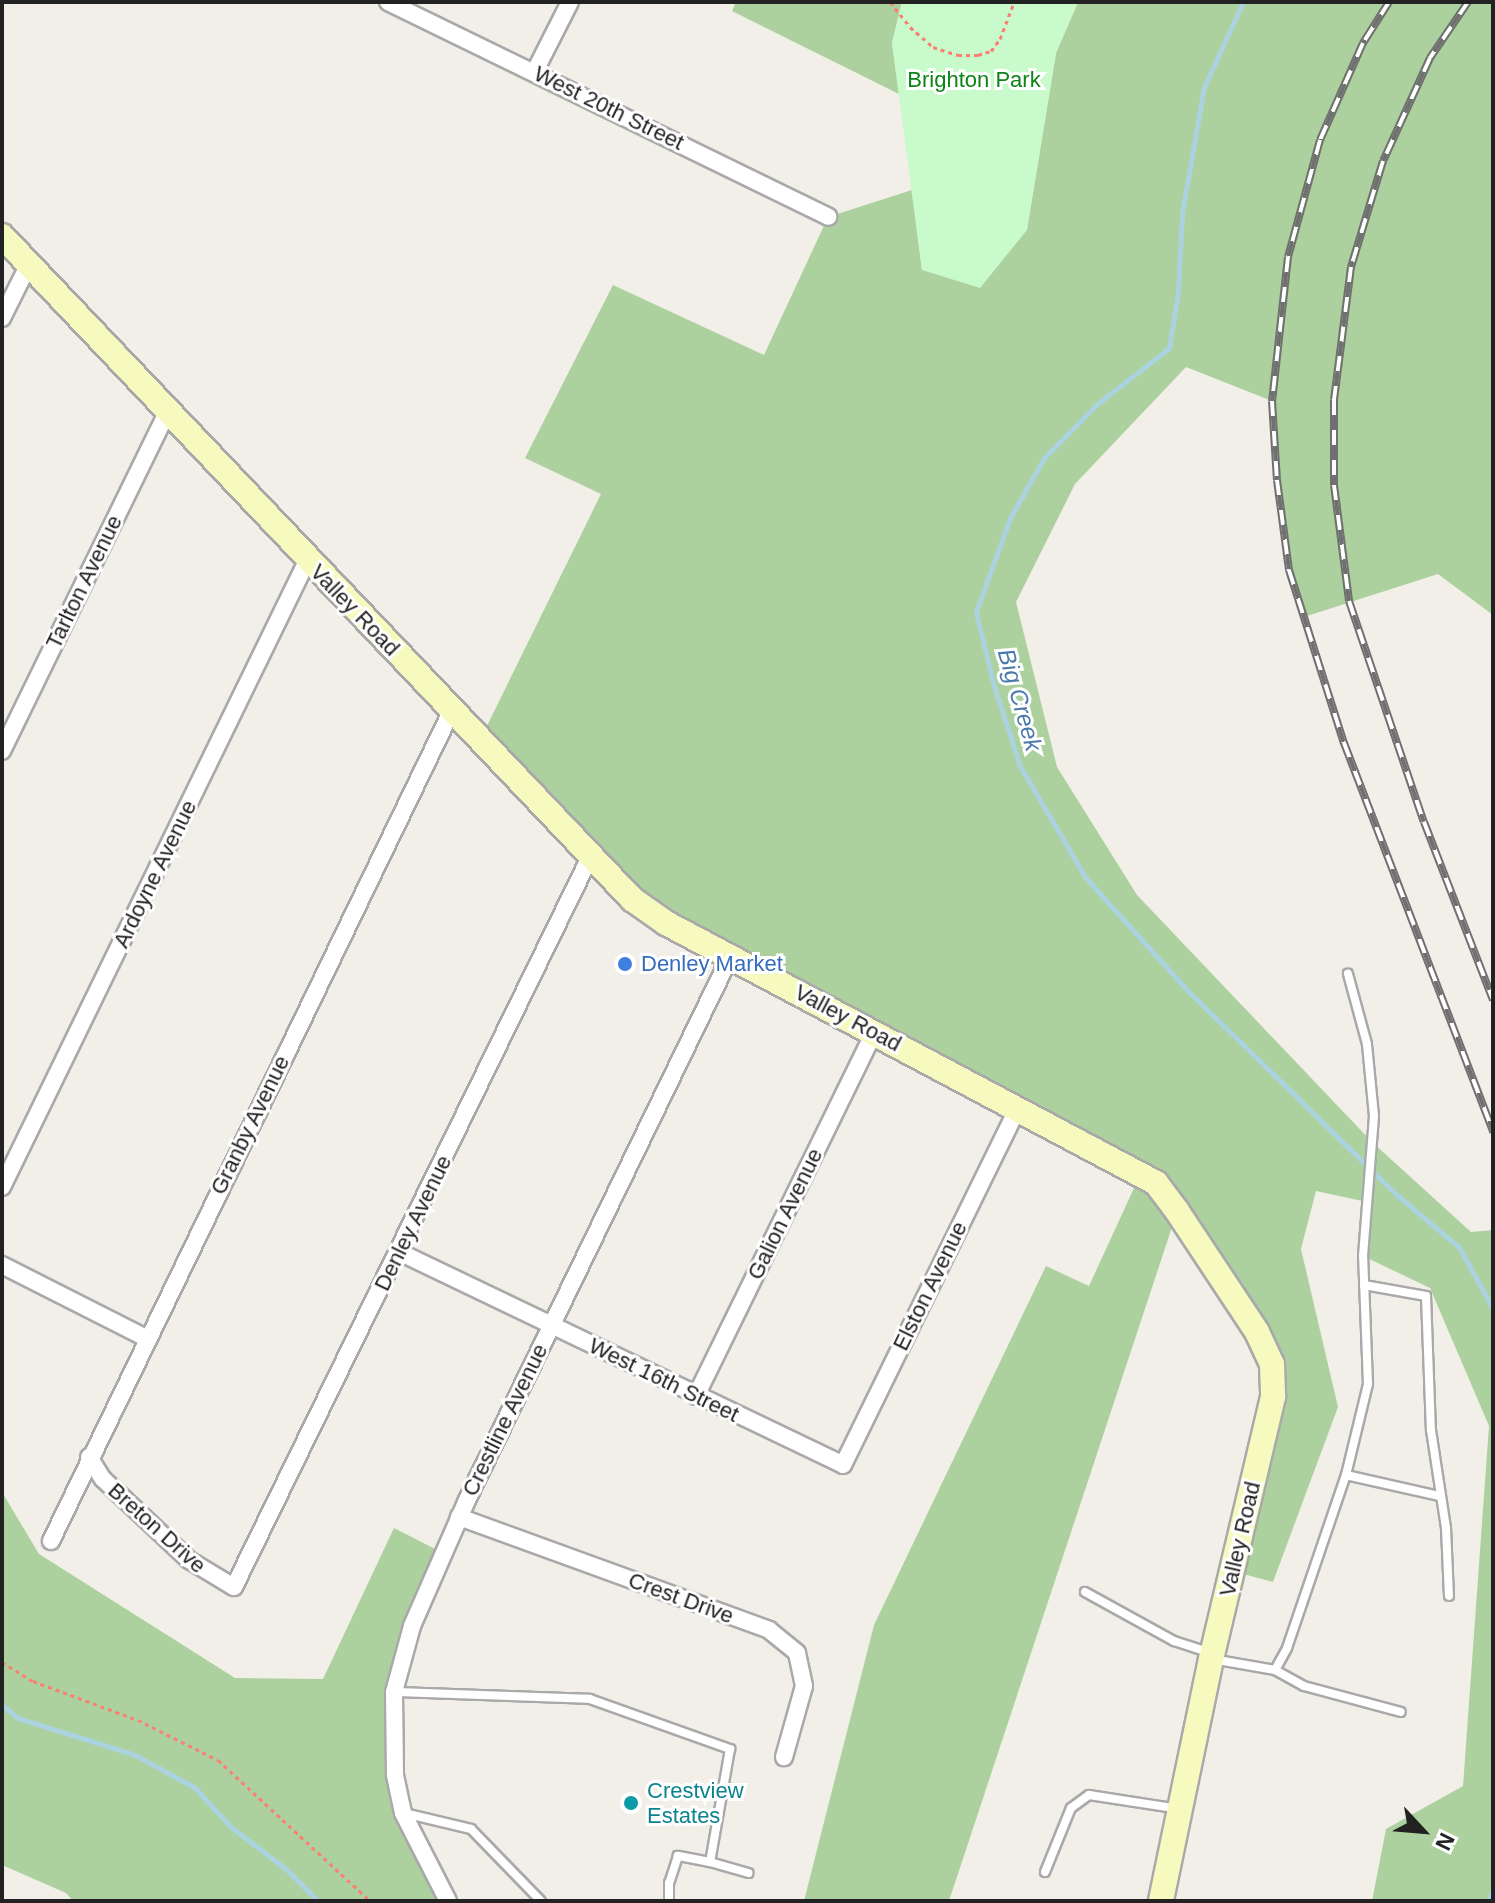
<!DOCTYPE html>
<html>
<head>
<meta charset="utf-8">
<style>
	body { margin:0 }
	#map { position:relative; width:1495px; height:1903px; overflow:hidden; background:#f2efe9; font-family:Arial,sans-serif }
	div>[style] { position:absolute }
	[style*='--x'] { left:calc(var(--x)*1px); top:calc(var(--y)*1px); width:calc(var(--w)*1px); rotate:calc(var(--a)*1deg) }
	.forest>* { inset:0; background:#add19e }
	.park>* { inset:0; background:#c8facc }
	.stream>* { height:5px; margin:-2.5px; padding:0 2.5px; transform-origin:2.5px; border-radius:2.5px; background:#aad3df }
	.path>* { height:3px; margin-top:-1.5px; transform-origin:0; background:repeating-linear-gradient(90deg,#fa8072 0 4px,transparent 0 8px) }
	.roads { filter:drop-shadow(2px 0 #a9a9a9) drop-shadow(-2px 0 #a9a9a9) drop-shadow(0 2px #a9a9a9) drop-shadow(0 -2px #a9a9a9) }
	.lane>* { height:8px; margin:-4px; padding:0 4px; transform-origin:4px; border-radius:4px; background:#fff }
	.street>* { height:16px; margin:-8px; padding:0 8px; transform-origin:8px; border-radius:8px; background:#fff }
	.secondary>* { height:24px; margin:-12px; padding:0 12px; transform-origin:12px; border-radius:12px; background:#f7fabf }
	.rail>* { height:8px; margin-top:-4px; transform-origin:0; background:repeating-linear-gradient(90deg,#fff 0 15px,#707070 0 30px); box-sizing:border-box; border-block:2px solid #707070 }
	.dots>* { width:22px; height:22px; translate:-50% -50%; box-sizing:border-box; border:4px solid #fff; border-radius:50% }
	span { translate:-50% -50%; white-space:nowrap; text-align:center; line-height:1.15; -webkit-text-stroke:6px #fff; paint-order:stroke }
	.park-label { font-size:22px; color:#0c8416 }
	.street-label { font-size:22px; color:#222 }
	.shop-label { font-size:22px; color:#366cbe }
	.left { translate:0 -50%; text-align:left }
	.culture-label { font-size:22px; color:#0d838f }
	.water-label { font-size:24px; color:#4a7aab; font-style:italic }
	.frame { position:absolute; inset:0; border:4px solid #222; pointer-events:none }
	.north { position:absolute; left:1383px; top:1791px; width:80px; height:80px; -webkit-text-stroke:6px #fff; paint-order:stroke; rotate:116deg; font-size:22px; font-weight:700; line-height:32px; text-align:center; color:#222 }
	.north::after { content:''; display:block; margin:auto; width:28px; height:36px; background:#222; clip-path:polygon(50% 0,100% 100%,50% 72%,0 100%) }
</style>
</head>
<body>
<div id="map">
	<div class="forest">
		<i style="clip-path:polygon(736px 2px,902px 2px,892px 43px,899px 94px,732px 11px)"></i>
		<i style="clip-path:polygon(1078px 2px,1493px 2px,1493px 615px,1438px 574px,1304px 617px,1289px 570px,1277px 480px,1272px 401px,1186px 367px,1075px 484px,1016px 602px,1057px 767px,1137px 895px,1372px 1142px,1471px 1232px,1493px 1230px,1493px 1901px,1372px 1901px,1386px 1829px,1463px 1786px,1489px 1426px,1430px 1288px,1363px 1256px,1367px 1202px,1316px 1191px,1301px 1249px,1338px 1407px,1273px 1582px,1232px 1571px,1272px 1364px,1177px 1212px,949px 1901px,804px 1901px,874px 1625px,1046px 1266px,1089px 1286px,1140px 1175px,662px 921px,480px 740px,601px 494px,525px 458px,613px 285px,764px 355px,828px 217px,912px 190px,922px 270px,1027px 229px,1056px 53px)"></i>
		<i style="clip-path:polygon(2px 1492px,39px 1554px,235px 1678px,323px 1679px,394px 1528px,443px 1553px,394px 1692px,395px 1774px,448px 1901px,73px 1901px,66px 1893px,2px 1865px)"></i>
	</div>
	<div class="park">
		<i style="clip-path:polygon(902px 2px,1078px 2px,1056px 53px,1027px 230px,980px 288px,922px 270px,892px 43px)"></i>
	</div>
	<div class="stream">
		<i style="--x:1243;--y:2;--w:94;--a:114.6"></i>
		<i style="--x:1204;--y:87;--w:128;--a:99.9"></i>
		<i style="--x:1182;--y:213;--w:79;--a:92.9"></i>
		<i style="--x:1178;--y:292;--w:57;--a:99.1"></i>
		<i style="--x:1169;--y:348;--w:91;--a:142.1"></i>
		<i style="--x:1097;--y:404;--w:76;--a:134.5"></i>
		<i style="--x:1044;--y:458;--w:69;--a:119.5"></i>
		<i style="--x:1010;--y:518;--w:100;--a:109.9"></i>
		<i style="--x:976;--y:612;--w:73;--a:76.5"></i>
		<i style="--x:993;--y:683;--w:87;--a:72"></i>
		<i style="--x:1020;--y:766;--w:129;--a:59.6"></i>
		<i style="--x:1085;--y:877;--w:155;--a:47.9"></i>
		<i style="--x:1189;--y:992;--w:292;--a:44.3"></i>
		<i style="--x:1398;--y:1196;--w:80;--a:39.9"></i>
		<i style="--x:1459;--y:1247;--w:71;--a:61.3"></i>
		<i style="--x:2;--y:1705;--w:21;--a:39"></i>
		<i style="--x:18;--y:1718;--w:123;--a:17.5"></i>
		<i style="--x:135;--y:1755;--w:67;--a:28.5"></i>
		<i style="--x:194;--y:1787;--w:54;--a:47.2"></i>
		<i style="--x:231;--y:1827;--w:69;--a:37.4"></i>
		<i style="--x:286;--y:1869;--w:45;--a:45"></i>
		<i style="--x:1489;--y:1901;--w:13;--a:-72"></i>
	</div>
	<div class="path">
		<i style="--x:890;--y:2;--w:32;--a:51"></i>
		<i style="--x:910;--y:27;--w:30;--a:41"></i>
		<i style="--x:933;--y:47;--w:26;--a:18"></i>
		<i style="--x:958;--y:55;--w:20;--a:0"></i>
		<i style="--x:978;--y:55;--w:14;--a:-17"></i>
		<i style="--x:991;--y:51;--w:15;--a:-53"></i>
		<i style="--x:1000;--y:39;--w:40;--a:-69"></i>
		<i style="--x:2;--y:1662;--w:36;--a:32"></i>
		<i style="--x:33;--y:1681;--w:112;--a:20.4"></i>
		<i style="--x:138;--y:1720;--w:89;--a:26.6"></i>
		<i style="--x:218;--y:1760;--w:207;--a:42.8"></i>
	</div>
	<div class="roads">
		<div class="lane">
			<i style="--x:1364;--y:1285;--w:63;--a:10.1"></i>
			<i style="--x:1426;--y:1296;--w:134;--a:87.9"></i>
			<i style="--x:1431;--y:1430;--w:99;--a:81.3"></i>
			<i style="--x:1446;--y:1528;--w:68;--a:87.5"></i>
			<i style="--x:1346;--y:1475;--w:95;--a:12.7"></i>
			<i style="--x:1085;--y:1592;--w:102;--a:28.8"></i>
			<i style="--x:1174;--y:1641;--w:36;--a:18"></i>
			<i style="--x:1212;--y:1659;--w:64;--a:9.9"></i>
			<i style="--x:1275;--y:1670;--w:33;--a:29"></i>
			<i style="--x:1304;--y:1686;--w:100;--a:15"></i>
			<i style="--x:1275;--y:1670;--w:25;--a:-61"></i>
			<i style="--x:1287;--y:1648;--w:183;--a:-71.2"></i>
			<i style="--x:1346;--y:1475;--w:94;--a:-76.4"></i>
			<i style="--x:1368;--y:1384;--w:128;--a:-92.2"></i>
			<i style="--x:1363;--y:1256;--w:140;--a:-85.5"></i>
			<i style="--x:1374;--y:1116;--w:72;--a:-95.6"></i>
			<i style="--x:1367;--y:1044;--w:73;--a:-105.2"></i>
			<i style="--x:394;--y:1692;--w:196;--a:2"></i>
			<i style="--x:590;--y:1699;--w:149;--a:19.7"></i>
			<i style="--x:730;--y:1749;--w:115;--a:100"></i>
			<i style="--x:710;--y:1862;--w:33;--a:-169"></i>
			<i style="--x:678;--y:1856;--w:28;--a:108"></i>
			<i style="--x:669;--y:1883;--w:18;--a:90"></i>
			<i style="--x:404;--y:1813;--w:69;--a:13.4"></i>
			<i style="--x:471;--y:1829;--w:100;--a:45.8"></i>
			<i style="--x:710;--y:1862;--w:40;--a:16"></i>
			<i style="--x:1045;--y:1872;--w:69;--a:-67.9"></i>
			<i style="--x:1071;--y:1808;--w:22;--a:-36"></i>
			<i style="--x:1089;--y:1795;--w:91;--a:8.8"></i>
		</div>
		<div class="street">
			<i style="--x:388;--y:2;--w:490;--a:26"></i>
			<i style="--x:535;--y:71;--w:77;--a:-63.1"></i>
			<i style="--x:2;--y:318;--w:60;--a:-63.4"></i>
			<i style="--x:2;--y:751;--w:376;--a:-64"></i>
			<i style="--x:2;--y:1187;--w:696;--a:-64.02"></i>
			<i style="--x:399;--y:1252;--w:492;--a:25.6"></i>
			<i style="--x:843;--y:1465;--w:398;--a:-63.9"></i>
			<i style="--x:2;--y:1265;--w:161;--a:26.9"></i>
			<i style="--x:696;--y:1396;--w:405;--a:-63.9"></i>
			<i style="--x:89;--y:1457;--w:26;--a:58"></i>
			<i style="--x:103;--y:1479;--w:118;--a:43.3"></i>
			<i style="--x:189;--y:1560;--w:52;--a:31"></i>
			<i style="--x:234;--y:1587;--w:812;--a:-64"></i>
			<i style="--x:459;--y:1517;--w:330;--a:20"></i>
			<i style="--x:769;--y:1630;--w:36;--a:39"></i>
			<i style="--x:797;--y:1653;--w:34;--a:78"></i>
			<i style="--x:804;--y:1686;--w:74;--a:105.7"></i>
			<i style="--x:51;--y:1541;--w:923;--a:-64.24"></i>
			<i style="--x:448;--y:1901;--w:99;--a:-117.1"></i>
			<i style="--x:403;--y:1813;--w:40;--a:-102"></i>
			<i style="--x:395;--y:1774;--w:82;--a:-90.7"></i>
			<i style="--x:394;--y:1692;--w:68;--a:-74.7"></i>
			<i style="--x:412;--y:1626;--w:137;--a:-66.4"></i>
			<i style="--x:467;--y:1500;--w:603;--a:-64.16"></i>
		</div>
		<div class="secondary">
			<i style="--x:2;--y:236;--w:915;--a:46.46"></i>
			<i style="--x:632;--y:899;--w:42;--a:35.2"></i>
			<i style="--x:666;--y:923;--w:555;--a:27.95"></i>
			<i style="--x:1156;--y:1183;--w:35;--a:53"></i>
			<i style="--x:1177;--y:1211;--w:145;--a:56.5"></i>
			<i style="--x:1257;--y:1332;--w:35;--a:65"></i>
			<i style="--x:1272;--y:1364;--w:33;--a:88"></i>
			<i style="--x:1273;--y:1397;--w:269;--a:103.3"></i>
			<i style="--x:1211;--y:1659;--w:247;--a:101.7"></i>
		</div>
	</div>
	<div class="rail">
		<i style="--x:1389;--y:2;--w:49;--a:122.4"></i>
		<i style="--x:1363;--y:43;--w:106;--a:113.9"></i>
		<i style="--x:1320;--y:140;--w:121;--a:105.3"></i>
		<i style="--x:1288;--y:257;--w:145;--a:96.3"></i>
		<i style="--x:1272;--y:401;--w:79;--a:86.4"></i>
		<i style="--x:1277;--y:480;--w:91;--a:82.4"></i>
		<i style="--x:1289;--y:570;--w:182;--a:72.4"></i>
		<i style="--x:1344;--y:743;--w:417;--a:69"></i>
		<i style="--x:1468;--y:2;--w:68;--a:124.2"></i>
		<i style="--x:1430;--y:58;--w:113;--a:114.5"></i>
		<i style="--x:1383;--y:161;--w:111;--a:106.8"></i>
		<i style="--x:1351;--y:267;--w:134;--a:97.3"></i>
		<i style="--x:1334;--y:400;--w:85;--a:90"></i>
		<i style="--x:1334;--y:485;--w:117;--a:82.6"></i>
		<i style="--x:1349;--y:601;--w:233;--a:71.3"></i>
		<i style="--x:1424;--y:822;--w:191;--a:68.8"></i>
	</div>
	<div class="dots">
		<i style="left:625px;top:964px;background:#3f7fe0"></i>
		<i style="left:631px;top:1803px;background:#0f9aa8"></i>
	</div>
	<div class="park-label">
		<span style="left:974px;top:80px">Brighton Park</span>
	</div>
	<div class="street-label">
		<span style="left:609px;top:108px;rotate:26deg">West 20th Street</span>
		<span style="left:84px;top:582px;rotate:-64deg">Tarlton Avenue</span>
		<span style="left:355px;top:610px;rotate:46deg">Valley Road</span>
		<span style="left:155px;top:874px;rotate:-64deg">Ardoyne Avenue</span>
		<span style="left:848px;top:1018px;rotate:28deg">Valley Road</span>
		<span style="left:250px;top:1125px;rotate:-64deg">Granby Avenue</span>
		<span style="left:785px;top:1214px;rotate:-64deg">Galion Avenue</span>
		<span style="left:413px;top:1223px;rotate:-64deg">Denley Avenue</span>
		<span style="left:930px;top:1286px;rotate:-64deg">Elston Avenue</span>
		<span style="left:664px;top:1380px;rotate:26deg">West 16th Street</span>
		<span style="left:505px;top:1420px;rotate:-64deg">Crestline Avenue</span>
		<span style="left:157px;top:1528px;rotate:42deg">Breton Drive</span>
		<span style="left:1240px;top:1539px;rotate:-77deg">Valley Road</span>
		<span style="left:681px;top:1598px;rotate:20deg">Crest Drive</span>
	</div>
	<div class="shop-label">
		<span class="left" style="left:641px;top:964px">Denley Market</span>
	</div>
	<div class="culture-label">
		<span class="left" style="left:647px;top:1803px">Crestview<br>Estates</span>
	</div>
	<div class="water-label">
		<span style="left:1020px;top:700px;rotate:74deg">Big Creek</span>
	</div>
	<div class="frame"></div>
	<div class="north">N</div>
</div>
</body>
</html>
